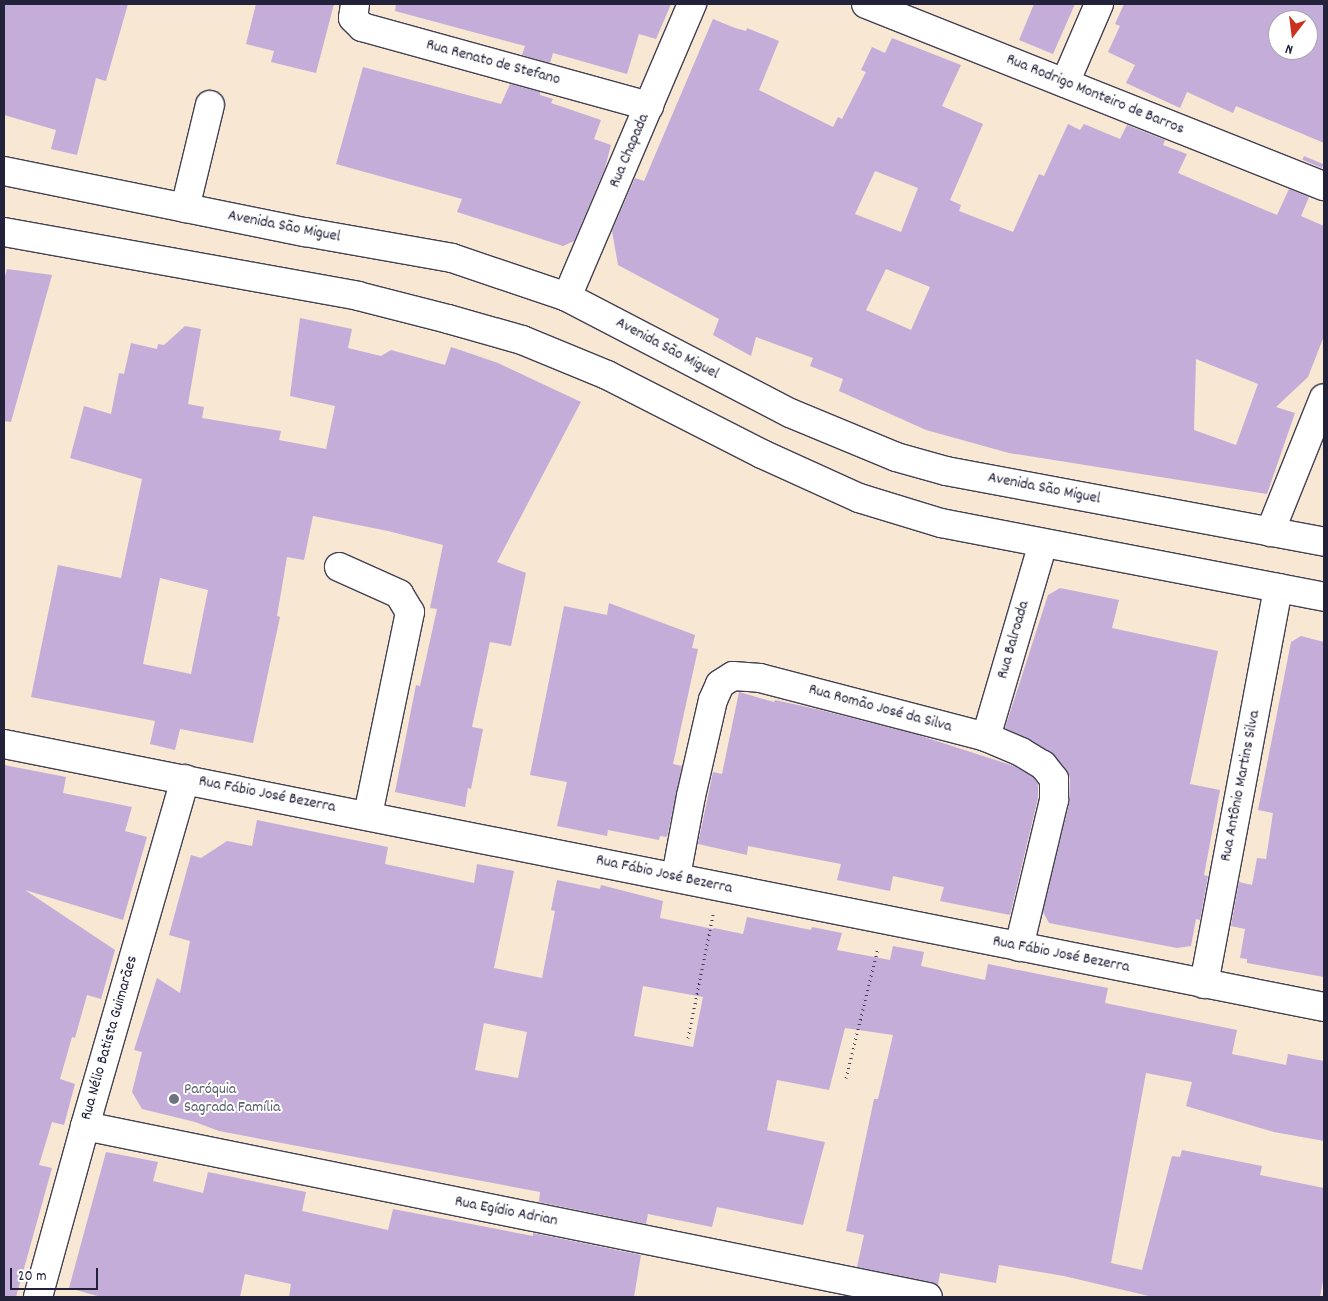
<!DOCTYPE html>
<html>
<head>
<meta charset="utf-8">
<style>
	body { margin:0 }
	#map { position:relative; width:1328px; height:1301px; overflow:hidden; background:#f7e7d3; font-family:Dekko,sans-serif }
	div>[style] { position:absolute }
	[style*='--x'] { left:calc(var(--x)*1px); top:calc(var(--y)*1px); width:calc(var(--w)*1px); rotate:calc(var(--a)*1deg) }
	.building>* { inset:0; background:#c4add8; transform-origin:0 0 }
	.path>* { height:3px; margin-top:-1.5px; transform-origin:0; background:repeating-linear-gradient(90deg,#424052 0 1px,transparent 0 5px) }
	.roads { filter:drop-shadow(1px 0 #424052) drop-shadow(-1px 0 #424052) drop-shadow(0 1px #424052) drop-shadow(0 -1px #424052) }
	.minor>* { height:28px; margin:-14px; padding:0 14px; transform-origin:14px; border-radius:14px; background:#fff }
	.major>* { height:28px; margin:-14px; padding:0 14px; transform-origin:14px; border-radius:14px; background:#fff }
	.dots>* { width:14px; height:14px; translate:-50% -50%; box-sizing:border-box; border:2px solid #fff; border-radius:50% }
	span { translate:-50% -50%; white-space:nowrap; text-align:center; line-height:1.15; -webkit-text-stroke:4px #fff; paint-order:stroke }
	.street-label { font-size:16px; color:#22223b }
	.worship-label { font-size:16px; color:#5b616d }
	.left { translate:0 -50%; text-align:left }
	.frame { position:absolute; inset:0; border:5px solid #22223b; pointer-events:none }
	.north { position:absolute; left:1268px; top:10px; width:50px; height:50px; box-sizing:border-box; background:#fff; border:1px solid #a7a7b1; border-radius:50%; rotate:195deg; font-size:14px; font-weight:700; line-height:20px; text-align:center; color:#22223b }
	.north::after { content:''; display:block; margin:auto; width:18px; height:22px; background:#c8321e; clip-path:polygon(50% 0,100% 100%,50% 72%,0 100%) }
	.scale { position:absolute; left:10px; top:1268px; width:88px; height:22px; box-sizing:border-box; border:2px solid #22223b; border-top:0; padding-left:6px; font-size:15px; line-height:18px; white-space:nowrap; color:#22223b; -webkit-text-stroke:4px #fff; paint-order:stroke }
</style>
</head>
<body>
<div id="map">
	<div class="building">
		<i style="clip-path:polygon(4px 4px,128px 4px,106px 81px,96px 78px,77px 155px,51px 149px,56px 130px,4px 115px)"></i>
		<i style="clip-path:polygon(256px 4px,334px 4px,316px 73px,271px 62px,274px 51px,246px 44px)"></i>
		<i style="clip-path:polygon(396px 4px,671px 4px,656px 39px,639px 34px,627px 74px,553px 53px,550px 63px,522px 55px,525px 46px,395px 11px)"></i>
		<i style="clip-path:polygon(1034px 4px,1075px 4px,1053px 54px,1019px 40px)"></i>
		<i style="clip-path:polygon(evenodd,1124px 4px,1324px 4px,1324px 143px,1236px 106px,1233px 113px,1187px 92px,1180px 108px,1126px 83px,1135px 65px,1108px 52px,1120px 26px,1115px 24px,1124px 4px,1278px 20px,1308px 20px,1308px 50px,1278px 50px,1278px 20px)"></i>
		<i style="clip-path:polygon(evenodd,713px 19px,735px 28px,746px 31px,747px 28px,779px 41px,759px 90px,833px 127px,838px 117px,842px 119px,866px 72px,861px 70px,872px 47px,885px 53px,892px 38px,961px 65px,942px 106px,983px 124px,950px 200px,961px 205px,959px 211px,1013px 232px,1039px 174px,1044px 176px,1068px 124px,1080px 130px,1084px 124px,1120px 139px,1127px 125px,1165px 140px,1163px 145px,1187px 154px,1178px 173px,1277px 215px,1289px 189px,1309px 197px,1301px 216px,1324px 226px,1324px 336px,1308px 377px,1276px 407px,1295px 413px,1267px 494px,1009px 453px,926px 430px,839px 391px,843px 379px,810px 366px,813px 358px,756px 337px,751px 356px,713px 335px,719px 319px,618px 265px,612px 231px,635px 178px,644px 181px,713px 19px,875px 171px,918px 188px,901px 232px,855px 214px,875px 171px,713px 19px,886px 269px,930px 287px,911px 330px,866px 310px,886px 269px,713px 19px,1196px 359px,1258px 384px,1236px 445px,1194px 430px,1196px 359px)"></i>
		<i style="clip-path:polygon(363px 67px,501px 104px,510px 84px,540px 92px,540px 95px,553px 99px,551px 103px,601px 120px,594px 139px,611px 145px,605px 168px,574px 241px,563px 246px,457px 212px,462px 199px,336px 164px)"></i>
		<i style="left:1304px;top:156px;width:21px;height:4px;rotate:23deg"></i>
		<i style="clip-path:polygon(7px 269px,52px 275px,11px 422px,4px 421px,4px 280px)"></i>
		<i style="clip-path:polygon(evenodd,300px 318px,352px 329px,348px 348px,381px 356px,391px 350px,445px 365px,451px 347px,498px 363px,581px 402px,497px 562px,526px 573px,511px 646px,490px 642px,472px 727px,483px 729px,471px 789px,468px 788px,465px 807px,395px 792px,416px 685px,420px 686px,437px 609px,430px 608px,443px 545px,388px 531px,313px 516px,304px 560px,287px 557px,277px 616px,280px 617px,253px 743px,180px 729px,175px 750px,150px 744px,155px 721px,31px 697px,58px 565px,121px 578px,142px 479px,70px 458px,84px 406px,111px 414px,119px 373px,124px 374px,131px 343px,157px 349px,158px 344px,164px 345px,185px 326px,201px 329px,188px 404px,204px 407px,202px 418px,281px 431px,279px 440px,326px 449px,335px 406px,290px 396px,300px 318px,160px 578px,208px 590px,191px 674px,143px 664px,160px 578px)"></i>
		<i style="clip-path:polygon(1060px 588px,1119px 600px,1112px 628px,1218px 651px,1190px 784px,1220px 790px,1204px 875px,1208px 876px,1200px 920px,1196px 919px,1191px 946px,1177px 948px,1049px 923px,1043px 912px,1069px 804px,1070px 778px,1066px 769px,1051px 752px,1005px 728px,1048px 595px)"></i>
		<i style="clip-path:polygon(609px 603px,695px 635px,692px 648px,698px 649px,673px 764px,682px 766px,667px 837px,660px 836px,659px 840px,608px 830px,607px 836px,557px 826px,567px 782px,530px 775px,564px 606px,607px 615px)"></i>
		<i style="clip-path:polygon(1301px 636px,1324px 642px,1324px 977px,1247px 963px,1247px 959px,1240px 958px,1245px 929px,1231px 926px,1239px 882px,1252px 885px,1257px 858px,1266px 859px,1273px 813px,1258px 810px,1291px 642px)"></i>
		<i style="clip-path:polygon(739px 692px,774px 702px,775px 700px,816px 709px,918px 735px,1014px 766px,1033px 777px,1038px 784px,1038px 798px,1010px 915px,940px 901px,944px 887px,893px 876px,890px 891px,837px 880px,841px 864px,748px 846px,747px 855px,698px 844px,713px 772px,722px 774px)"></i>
		<i style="clip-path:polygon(4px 765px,66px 777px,63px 793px,132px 807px,125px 831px,147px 837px,123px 920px,25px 890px,115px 950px,101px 999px,87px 995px,75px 1038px,72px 1037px,60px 1079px,75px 1084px,64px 1125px,52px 1122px,39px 1165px,52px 1168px,16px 1297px,4px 1297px)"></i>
		<i style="clip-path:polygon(evenodd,257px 820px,388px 847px,385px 864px,474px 883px,477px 864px,514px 871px,494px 968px,542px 978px,555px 911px,551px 910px,557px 880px,600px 889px,601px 885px,663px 901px,660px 918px,713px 929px,714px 928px,743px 934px,747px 917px,811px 930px,812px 927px,842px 933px,837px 950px,890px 960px,893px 946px,924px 952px,921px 966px,985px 980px,988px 964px,1108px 988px,1105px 1003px,1237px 1030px,1232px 1054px,1286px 1065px,1288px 1054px,1324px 1061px,1324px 1141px,1274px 1132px,1186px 1106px,1192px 1082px,1146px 1073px,1111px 1263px,1142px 1270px,1172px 1156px,1180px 1157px,1182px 1150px,1262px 1166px,1260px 1175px,1324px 1188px,1324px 1276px,1320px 1297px,1153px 1297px,1064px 1276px,999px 1265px,996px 1283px,940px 1273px,938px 1285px,931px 1282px,857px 1267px,864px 1235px,846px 1231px,874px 1099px,878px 1099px,893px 1035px,845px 1028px,829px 1090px,777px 1080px,767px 1130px,825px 1142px,803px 1225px,717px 1207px,712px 1227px,648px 1214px,646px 1224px,539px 1202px,540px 1192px,219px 1131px,195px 1122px,142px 1109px,132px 1092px,142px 1052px,134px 1050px,157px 978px,180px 993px,190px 941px,169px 935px,191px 855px,201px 858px,227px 841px,252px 846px,257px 820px,643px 986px,703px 997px,693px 1047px,634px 1036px,643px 986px,257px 820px,484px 1023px,527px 1032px,518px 1078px,475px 1070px,484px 1023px)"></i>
		<i style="clip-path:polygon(106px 1152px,158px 1162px,153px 1181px,203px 1193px,208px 1172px,306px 1192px,302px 1211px,388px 1230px,393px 1209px,533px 1236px,533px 1233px,641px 1255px,634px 1297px,289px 1297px,291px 1284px,245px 1274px,240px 1297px,101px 1297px,69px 1288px)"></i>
	</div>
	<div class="path">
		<i style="--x:688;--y:1038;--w:126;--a:-78.5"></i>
		<i style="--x:846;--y:1078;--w:134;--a:-76.2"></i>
	</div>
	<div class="roads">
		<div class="minor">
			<i style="--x:355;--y:4;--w:14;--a:98"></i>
			<i style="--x:353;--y:18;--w:13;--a:45"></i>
			<i style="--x:362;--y:27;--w:298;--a:15.4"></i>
			<i style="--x:866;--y:4;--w:493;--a:21.7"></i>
			<i style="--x:1065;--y:83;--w:86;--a:-66.7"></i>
			<i style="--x:185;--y:208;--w:106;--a:-76.4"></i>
			<i style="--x:567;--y:297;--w:319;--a:-66.9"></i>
			<i style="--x:1270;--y:532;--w:144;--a:-68.1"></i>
			<i style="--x:339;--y:567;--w:66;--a:24.2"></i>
			<i style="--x:399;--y:594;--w:21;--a:59"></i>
			<i style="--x:410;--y:612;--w:207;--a:101.7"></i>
			<i style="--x:986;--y:737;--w:202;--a:-73.6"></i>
			<i style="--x:4;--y:744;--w:1346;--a:11.27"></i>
			<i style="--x:676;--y:876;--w:81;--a:-79.4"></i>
			<i style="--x:691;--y:796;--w:98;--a:-77.1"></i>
			<i style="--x:713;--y:700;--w:17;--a:-66"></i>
			<i style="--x:720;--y:684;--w:15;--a:-32"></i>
			<i style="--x:733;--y:676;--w:27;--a:4"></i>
			<i style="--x:760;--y:678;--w:234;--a:14.6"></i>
			<i style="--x:986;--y:737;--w:38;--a:23"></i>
			<i style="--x:1021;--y:752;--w:26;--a:31"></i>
			<i style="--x:1043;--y:765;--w:18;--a:52"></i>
			<i style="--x:1054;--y:779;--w:21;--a:90"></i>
			<i style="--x:1054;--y:800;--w:151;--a:103.4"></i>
			<i style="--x:1204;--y:984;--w:403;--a:-79.4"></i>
			<i style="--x:85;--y:1126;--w:860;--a:11.47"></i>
			<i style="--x:38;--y:1297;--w:177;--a:-74.6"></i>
			<i style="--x:85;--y:1126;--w:361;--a:-73.9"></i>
		</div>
		<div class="major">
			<i style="--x:4;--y:171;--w:307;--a:11.5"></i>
			<i style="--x:305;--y:232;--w:149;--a:10"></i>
			<i style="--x:452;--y:258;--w:121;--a:18.7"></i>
			<i style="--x:567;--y:297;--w:251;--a:27.5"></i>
			<i style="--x:790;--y:413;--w:115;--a:22.5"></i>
			<i style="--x:896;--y:457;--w:52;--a:15.6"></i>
			<i style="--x:946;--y:471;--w:385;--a:10.6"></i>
			<i style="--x:4;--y:232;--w:360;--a:10.2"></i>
			<i style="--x:358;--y:296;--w:93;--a:14.3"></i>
			<i style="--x:448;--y:319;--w:77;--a:15.8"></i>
			<i style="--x:522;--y:340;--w:92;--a:22.4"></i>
			<i style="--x:607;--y:375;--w:174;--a:27"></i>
			<i style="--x:762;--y:454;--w:107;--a:24.4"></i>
			<i style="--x:859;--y:498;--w:86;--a:17"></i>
			<i style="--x:941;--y:523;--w:390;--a:10.9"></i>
		</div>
	</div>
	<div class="dots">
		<i style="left:174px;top:1099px;background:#6b7280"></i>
	</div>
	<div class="street-label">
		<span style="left:493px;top:63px;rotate:15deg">Rua Renato de Stefano</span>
		<span style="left:1095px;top:95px;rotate:22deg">Rua Rodrigo Monteiro de Barros</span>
		<span style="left:630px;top:151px;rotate:-67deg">Rua Chapada</span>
		<span style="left:284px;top:227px;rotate:11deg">Avenida São Miguel</span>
		<span style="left:667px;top:349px;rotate:28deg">Avenida São Miguel</span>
		<span style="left:1044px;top:489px;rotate:11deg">Avenida São Miguel</span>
		<span style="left:1014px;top:640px;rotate:-74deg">Rua Balroada</span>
		<span style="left:880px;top:709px;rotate:15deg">Rua Romão José da Silva</span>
		<span style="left:1241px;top:786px;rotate:-79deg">Rua Antônio Martins Silva</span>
		<span style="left:267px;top:795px;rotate:11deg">Rua Fábio José Bezerra</span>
		<span style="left:664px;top:875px;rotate:12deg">Rua Fábio José Bezerra</span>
		<span style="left:1061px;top:955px;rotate:11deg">Rua Fábio José Bezerra</span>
		<span style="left:110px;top:1038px;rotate:-74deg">Rua Nélio Batista Guimarães</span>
		<span style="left:506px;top:1212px;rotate:11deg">Rua Egídio Adrian</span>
	</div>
	<div class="worship-label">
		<span class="left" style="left:184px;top:1099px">Paróquia<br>Sagrada Família</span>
	</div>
	<div class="frame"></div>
	<div class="north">N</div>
	<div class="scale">20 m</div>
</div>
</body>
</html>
